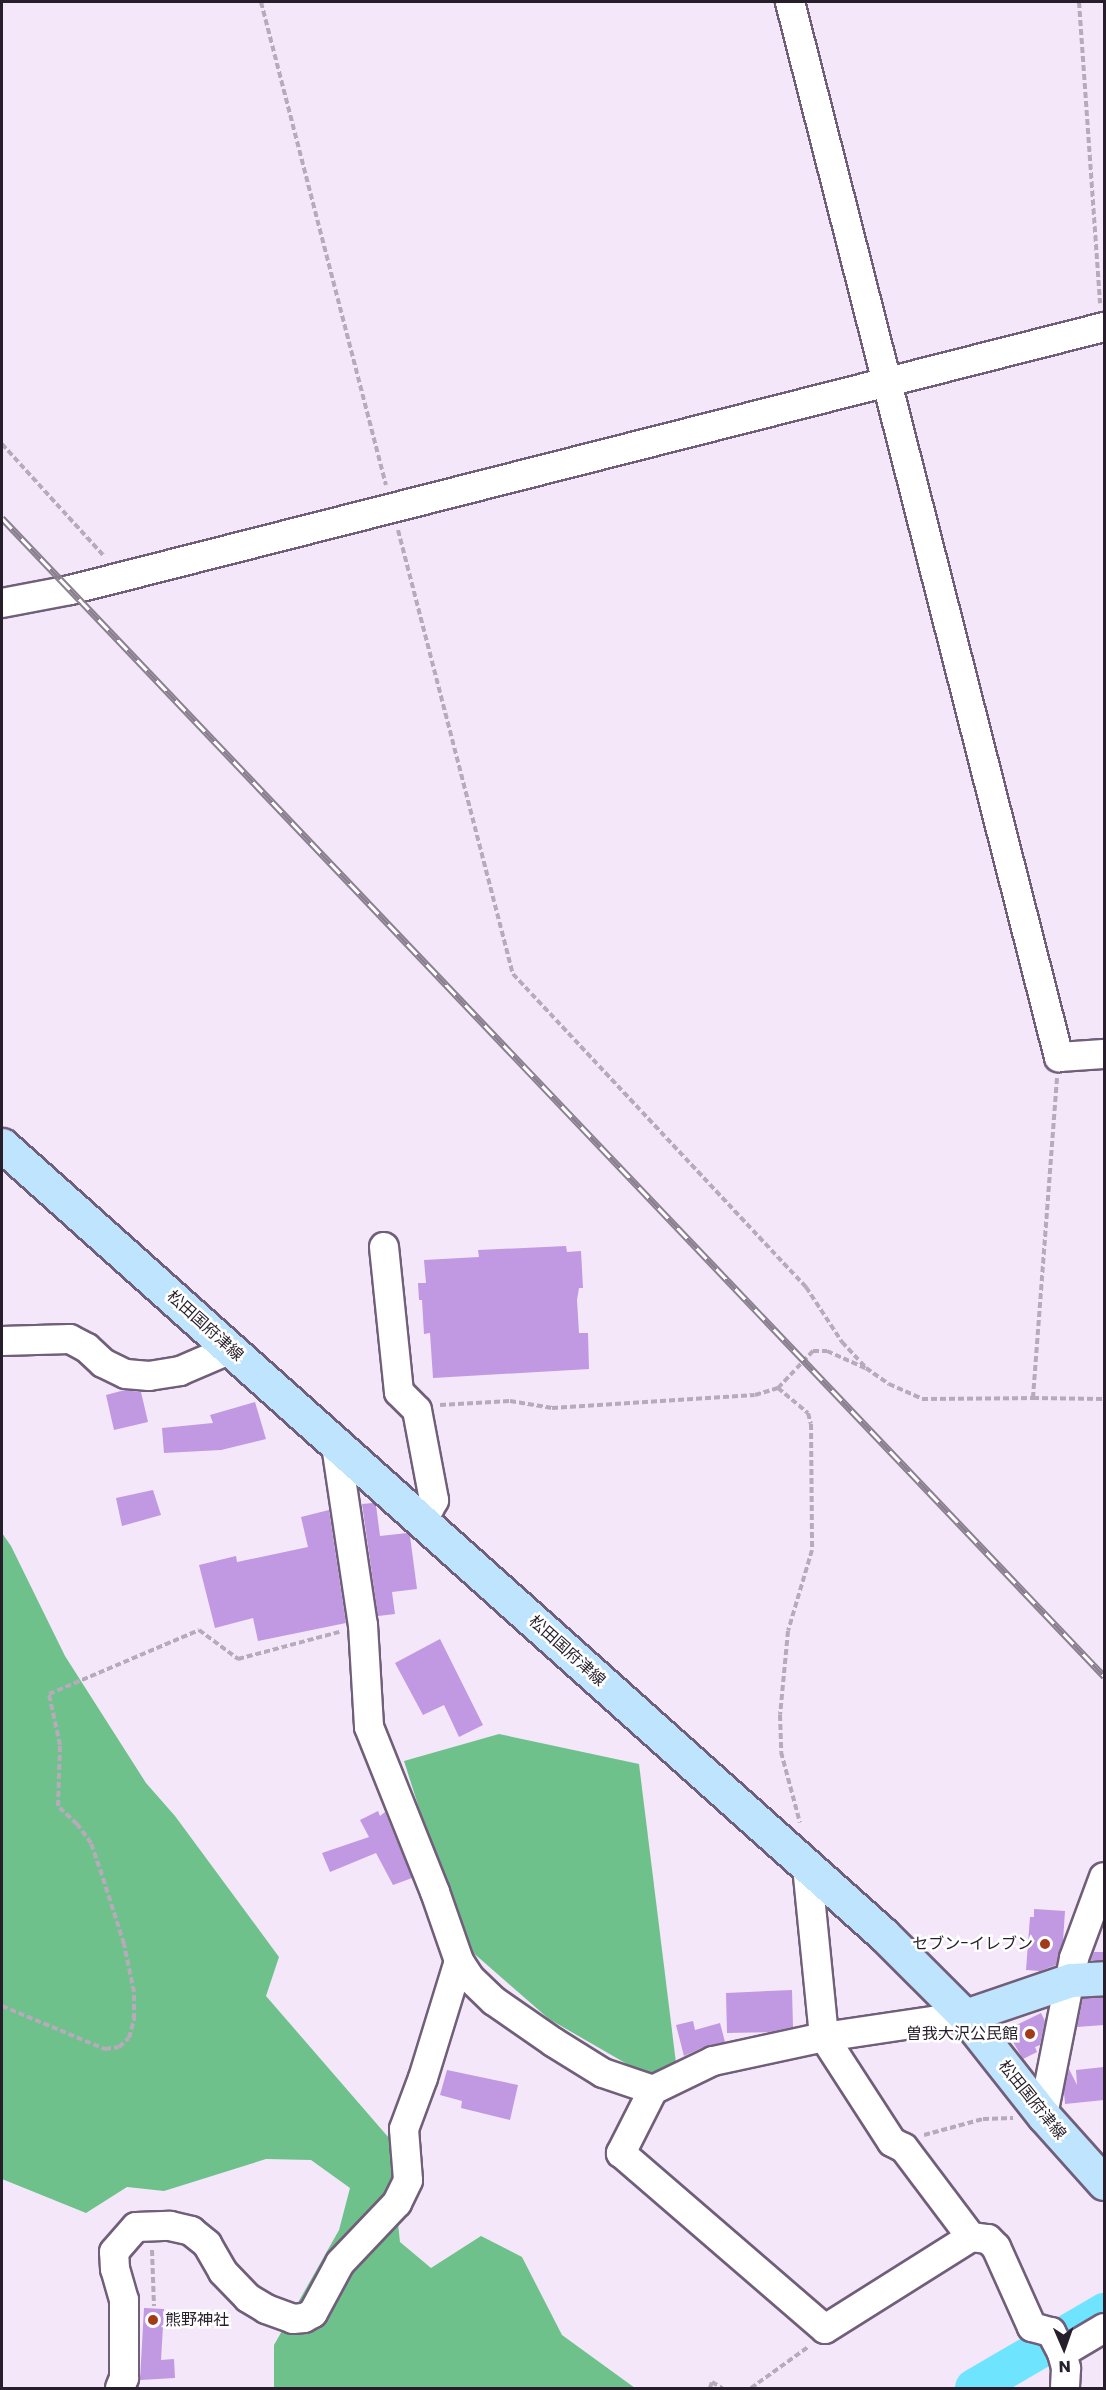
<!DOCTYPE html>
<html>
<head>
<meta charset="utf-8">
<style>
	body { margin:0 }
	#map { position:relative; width:1106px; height:2390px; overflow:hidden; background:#f4e7fa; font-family:Poppins,"Noto Sans JP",sans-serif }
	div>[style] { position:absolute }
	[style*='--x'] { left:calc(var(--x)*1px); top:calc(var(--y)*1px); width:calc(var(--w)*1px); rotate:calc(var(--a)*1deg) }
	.forest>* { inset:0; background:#6fc18c }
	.river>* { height:38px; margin:-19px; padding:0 19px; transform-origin:19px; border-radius:19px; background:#6ee4ff }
	.building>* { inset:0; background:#c198e2 }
	.path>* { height:4px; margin-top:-2px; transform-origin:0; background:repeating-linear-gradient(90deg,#b6aabb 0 6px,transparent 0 9px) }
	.roads { filter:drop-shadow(2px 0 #715f7a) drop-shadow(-2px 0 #715f7a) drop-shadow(0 2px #715f7a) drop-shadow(0 -2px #715f7a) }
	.minor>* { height:28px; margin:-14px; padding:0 14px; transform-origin:14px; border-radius:14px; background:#fff }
	.major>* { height:33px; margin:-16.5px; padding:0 16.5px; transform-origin:16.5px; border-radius:16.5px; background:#bfe4fd }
	.rail>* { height:7px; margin-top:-3.5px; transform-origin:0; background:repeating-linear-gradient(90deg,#fff 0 14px,#8b8090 0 28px); box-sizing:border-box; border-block:2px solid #8b8090 }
	.dots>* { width:16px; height:16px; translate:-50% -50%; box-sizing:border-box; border:3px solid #fff; border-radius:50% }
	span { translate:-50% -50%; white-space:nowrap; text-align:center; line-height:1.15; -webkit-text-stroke:5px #fff; paint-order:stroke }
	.street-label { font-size:16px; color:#261e2a }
	.poi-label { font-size:16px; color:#261e2a }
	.right { translate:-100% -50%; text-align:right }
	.left { translate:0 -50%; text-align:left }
	.frame { position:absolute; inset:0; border:3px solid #261e2a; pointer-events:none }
	.north { position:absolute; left:1034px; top:2318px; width:60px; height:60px; -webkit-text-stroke:4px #fff; paint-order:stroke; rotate:178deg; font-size:16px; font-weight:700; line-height:24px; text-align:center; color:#261e2a }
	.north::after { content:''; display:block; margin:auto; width:21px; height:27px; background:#261e2a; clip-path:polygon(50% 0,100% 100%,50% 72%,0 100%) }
</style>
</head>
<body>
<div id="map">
	<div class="forest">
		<i style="clip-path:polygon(2px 1533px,11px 1546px,65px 1656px,146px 1783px,175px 1816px,279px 1957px,266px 1996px,389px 2138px,400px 2242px,431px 2268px,481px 2236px,522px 2257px,562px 2335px,635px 2388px,274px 2388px,274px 2345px,339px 2230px,350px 2188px,311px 2160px,266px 2159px,164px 2191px,127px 2187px,86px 2213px,2px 2179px)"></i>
		<i style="clip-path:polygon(499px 1734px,639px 1764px,676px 2063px,646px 2075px,549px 2019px,462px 1943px,404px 1761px)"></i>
	</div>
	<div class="river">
		<i style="--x:974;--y:2388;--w:151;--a:-30.3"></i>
	</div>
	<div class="building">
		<i style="clip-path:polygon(566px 1246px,567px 1252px,581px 1251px,583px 1288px,579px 1288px,577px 1300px,579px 1333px,588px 1333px,589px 1369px,433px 1378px,430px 1333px,424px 1334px,422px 1300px,419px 1300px,418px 1283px,426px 1283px,424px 1260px,479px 1257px,478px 1250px)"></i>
		<i style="clip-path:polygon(125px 1390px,141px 1392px,148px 1422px,114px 1430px,106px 1395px)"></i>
		<i style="clip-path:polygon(255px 1402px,266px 1439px,221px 1450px,164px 1453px,162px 1428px,213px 1423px,210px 1415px)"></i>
		<i style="clip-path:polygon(153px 1490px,161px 1515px,122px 1526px,116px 1498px)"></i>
		<i style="clip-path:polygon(373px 1503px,376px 1505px,380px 1536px,407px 1533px,410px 1536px,417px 1589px,392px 1592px,395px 1614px,378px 1616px,362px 1504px)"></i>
		<i style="clip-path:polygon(329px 1510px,346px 1623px,258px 1641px,253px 1618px,215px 1628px,199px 1565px,236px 1556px,237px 1562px,308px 1547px,301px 1517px)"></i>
		<i style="clip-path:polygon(440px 1639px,483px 1725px,459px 1737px,444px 1705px,423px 1715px,395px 1663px)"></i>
		<i style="clip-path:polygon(378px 1811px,380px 1816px,385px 1812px,412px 1878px,393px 1885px,376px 1853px,330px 1872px,322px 1853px,369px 1837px,360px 1820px)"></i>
		<i style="clip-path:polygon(1034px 1909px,1065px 1911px,1063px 1941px,1056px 1965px,1040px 1971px,1026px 1970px,1030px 1917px,1034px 1917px)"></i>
		<i style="clip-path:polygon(1094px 1952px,1104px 1952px,1104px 1960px,1091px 1960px)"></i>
		<i style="clip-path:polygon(792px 1990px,793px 2027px,770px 2032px,727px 2033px,726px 1993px)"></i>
		<i style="clip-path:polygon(1104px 1997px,1104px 2025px,1077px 2027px,1083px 1998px)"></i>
		<i style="clip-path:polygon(1041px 2013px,1045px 2021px,1040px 2045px,1035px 2047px,1037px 2052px,1023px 2059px,1006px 2030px)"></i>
		<i style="clip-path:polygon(693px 2021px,695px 2030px,720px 2023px,725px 2042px,706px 2046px,684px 2056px,676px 2025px)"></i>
		<i style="clip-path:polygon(1104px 2067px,1104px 2100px,1065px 2104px,1064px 2092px,1069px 2069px,1077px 2085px,1076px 2070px)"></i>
		<i style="clip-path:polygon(447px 2070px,518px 2085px,510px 2120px,461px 2108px,462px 2101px,440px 2095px)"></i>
		<i style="clip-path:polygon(144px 2308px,164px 2309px,161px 2360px,174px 2359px,175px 2378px,140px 2380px)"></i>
	</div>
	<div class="path">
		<i style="--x:261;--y:2;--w:499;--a:75.5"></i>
		<i style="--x:1079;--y:2;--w:302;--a:86"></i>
		<i style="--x:2;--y:444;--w:151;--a:47.7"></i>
		<i style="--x:398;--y:530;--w:459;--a:75.5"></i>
		<i style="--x:513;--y:974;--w:429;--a:46.9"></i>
		<i style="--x:806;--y:1287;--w:66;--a:56.8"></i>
		<i style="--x:842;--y:1342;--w:35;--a:47"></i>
		<i style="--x:866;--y:1368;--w:28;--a:35"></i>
		<i style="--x:889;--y:1384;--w:36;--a:24"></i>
		<i style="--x:922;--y:1399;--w:111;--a:-0.5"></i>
		<i style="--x:1057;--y:1078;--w:321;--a:94.3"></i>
		<i style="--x:1033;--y:1398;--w:71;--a:0.8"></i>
		<i style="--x:778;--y:1388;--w:51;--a:-46.6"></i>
		<i style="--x:813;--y:1351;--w:14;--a:0"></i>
		<i style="--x:827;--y:1351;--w:42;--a:24.1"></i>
		<i style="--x:440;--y:1405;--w:70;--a:-3.3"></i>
		<i style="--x:510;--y:1401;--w:43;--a:9.5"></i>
		<i style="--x:552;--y:1408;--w:203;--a:-3.7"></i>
		<i style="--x:755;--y:1395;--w:24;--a:-17"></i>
		<i style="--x:778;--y:1388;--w:39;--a:40"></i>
		<i style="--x:808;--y:1413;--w:11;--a:75"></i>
		<i style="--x:811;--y:1424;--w:126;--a:89.5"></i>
		<i style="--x:812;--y:1550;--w:84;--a:106.5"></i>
		<i style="--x:788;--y:1631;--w:84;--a:95.4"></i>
		<i style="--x:780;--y:1715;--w:37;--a:88"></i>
		<i style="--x:781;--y:1752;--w:73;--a:75"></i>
		<i style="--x:2;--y:2006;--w:112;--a:22.7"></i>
		<i style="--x:105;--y:2049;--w:14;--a:-8"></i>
		<i style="--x:119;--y:2047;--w:13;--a:-42"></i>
		<i style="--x:129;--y:2038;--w:20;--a:-75"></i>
		<i style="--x:134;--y:2019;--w:27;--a:-90"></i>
		<i style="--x:134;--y:1992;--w:49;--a:-101.8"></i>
		<i style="--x:124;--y:1944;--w:72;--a:-107.7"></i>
		<i style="--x:102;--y:1875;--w:34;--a:-109"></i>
		<i style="--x:91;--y:1843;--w:24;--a:-126"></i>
		<i style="--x:77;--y:1824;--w:26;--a:-137"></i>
		<i style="--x:58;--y:1806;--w:61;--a:-88.1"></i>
		<i style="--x:60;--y:1745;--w:52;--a:-102.2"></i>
		<i style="--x:49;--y:1694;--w:163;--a:-23.1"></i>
		<i style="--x:199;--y:1630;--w:49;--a:36.6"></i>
		<i style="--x:238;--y:1659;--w:105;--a:-15"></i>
		<i style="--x:924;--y:2135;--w:61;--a:-15.2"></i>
		<i style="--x:983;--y:2119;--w:30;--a:-2"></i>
		<i style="--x:152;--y:2250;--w:56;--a:88"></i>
		<i style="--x:710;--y:2388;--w:6;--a:-72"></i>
		<i style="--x:712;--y:2382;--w:12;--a:31"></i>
		<i style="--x:751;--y:2388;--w:70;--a:-35.7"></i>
	</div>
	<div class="roads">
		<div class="minor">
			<i style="--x:790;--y:2;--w:1089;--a:75.7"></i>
			<i style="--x:1059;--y:1057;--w:45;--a:-3.8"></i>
			<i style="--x:2;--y:603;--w:69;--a:-10.8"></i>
			<i style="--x:70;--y:590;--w:1067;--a:-14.27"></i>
			<i style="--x:384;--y:1247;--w:146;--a:84.1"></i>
			<i style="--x:399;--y:1392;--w:25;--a:45"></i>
			<i style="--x:417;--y:1410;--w:92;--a:79.3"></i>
			<i style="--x:434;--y:1500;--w:24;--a:118"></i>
			<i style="--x:2;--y:1341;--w:68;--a:-1.7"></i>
			<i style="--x:70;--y:1339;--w:19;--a:28"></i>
			<i style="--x:87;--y:1348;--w:22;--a:43"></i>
			<i style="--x:103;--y:1363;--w:25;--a:26"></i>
			<i style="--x:126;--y:1374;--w:23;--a:5"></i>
			<i style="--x:149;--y:1376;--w:31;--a:-9"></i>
			<i style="--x:180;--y:1371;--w:56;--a:-23.3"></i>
			<i style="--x:336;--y:1445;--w:182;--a:81.5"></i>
			<i style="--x:363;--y:1625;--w:102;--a:86.6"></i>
			<i style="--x:369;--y:1727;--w:178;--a:68.2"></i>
			<i style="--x:435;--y:1892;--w:73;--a:70.8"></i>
			<i style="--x:459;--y:1961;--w:20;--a:57"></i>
			<i style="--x:470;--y:1978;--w:33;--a:44"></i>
			<i style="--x:494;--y:2001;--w:72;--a:34.8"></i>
			<i style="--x:553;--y:2042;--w:59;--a:31.8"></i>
			<i style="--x:603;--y:2073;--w:53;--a:18.8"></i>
			<i style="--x:807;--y:1866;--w:172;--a:84.3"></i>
			<i style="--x:824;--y:2037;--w:125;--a:57.1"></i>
			<i style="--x:892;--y:2142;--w:13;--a:27"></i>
			<i style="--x:904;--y:2148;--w:111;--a:53"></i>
			<i style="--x:965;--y:2016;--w:143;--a:171.5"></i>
			<i style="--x:824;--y:2037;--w:114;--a:167.8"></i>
			<i style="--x:713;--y:2061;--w:67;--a:154.2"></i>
			<i style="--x:653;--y:2090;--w:71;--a:116.9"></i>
			<i style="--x:621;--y:2153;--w:269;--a:40.8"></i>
			<i style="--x:825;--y:2329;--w:173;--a:-32.2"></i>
			<i style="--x:971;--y:2237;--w:17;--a:7"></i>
			<i style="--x:988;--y:2239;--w:11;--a:45"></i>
			<i style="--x:996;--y:2247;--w:88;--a:65.8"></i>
			<i style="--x:1032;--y:2327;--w:20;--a:15"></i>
			<i style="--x:1051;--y:2332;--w:24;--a:62"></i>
			<i style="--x:1062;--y:2353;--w:16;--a:75"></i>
			<i style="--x:1066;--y:2368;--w:20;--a:93"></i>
			<i style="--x:1043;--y:2115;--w:160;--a:-78.8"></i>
			<i style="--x:1074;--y:1958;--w:86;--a:-69.7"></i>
			<i style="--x:1062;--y:2353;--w:49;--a:-30.8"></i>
			<i style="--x:120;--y:2388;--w:11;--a:-68"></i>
			<i style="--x:124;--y:2378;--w:78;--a:-90"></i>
			<i style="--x:124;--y:2300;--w:32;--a:-106"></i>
			<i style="--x:115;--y:2269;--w:17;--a:-93"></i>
			<i style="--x:114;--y:2252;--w:33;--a:-49"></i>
			<i style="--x:136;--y:2227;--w:34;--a:-2"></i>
			<i style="--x:170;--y:2226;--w:22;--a:13"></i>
			<i style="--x:191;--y:2231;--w:21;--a:39"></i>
			<i style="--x:207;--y:2244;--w:32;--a:60"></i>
			<i style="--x:223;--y:2272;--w:36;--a:46"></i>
			<i style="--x:248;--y:2298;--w:21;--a:31"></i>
			<i style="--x:266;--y:2309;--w:29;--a:20"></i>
			<i style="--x:293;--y:2319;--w:11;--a:-5"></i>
			<i style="--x:304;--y:2318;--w:10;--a:-29"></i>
			<i style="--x:313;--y:2313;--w:57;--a:-61.6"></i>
			<i style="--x:340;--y:2263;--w:83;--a:-46.5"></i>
			<i style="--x:397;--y:2203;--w:25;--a:-64"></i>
			<i style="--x:408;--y:2180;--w:51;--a:-94.5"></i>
			<i style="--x:404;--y:2129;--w:54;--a:-69.6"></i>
			<i style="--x:423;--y:2078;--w:122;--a:-72.9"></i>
		</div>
		<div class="major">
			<i style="--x:2;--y:1145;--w:1183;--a:41.85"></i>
			<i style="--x:883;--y:1934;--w:116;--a:45"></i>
			<i style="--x:965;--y:2016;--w:127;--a:51.7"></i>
			<i style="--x:1044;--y:2116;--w:90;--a:48.2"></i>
			<i style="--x:965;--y:2016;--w:112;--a:-18.8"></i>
			<i style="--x:1071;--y:1980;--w:33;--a:-3"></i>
		</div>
	</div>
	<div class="rail">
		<i style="--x:2;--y:518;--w:1599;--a:46.42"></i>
	</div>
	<div class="dots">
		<i style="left:1045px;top:1944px;background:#a23b17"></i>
		<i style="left:1030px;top:2034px;background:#a23b17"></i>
		<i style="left:153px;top:2320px;background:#a23b17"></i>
	</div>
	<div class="street-label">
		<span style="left:205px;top:1326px;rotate:42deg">松田国府津線</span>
		<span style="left:567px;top:1651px;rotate:42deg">松田国府津線</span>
		<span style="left:1032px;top:2100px;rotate:51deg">松田国府津線</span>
	</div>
	<div class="poi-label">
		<span class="right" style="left:1033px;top:1944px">セブン-イレブン</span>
		<span class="right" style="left:1018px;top:2034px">曽我大沢公民館</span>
		<span class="left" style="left:165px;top:2320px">熊野神社</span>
	</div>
	<div class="frame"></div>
	<div class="north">N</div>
</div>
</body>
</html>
